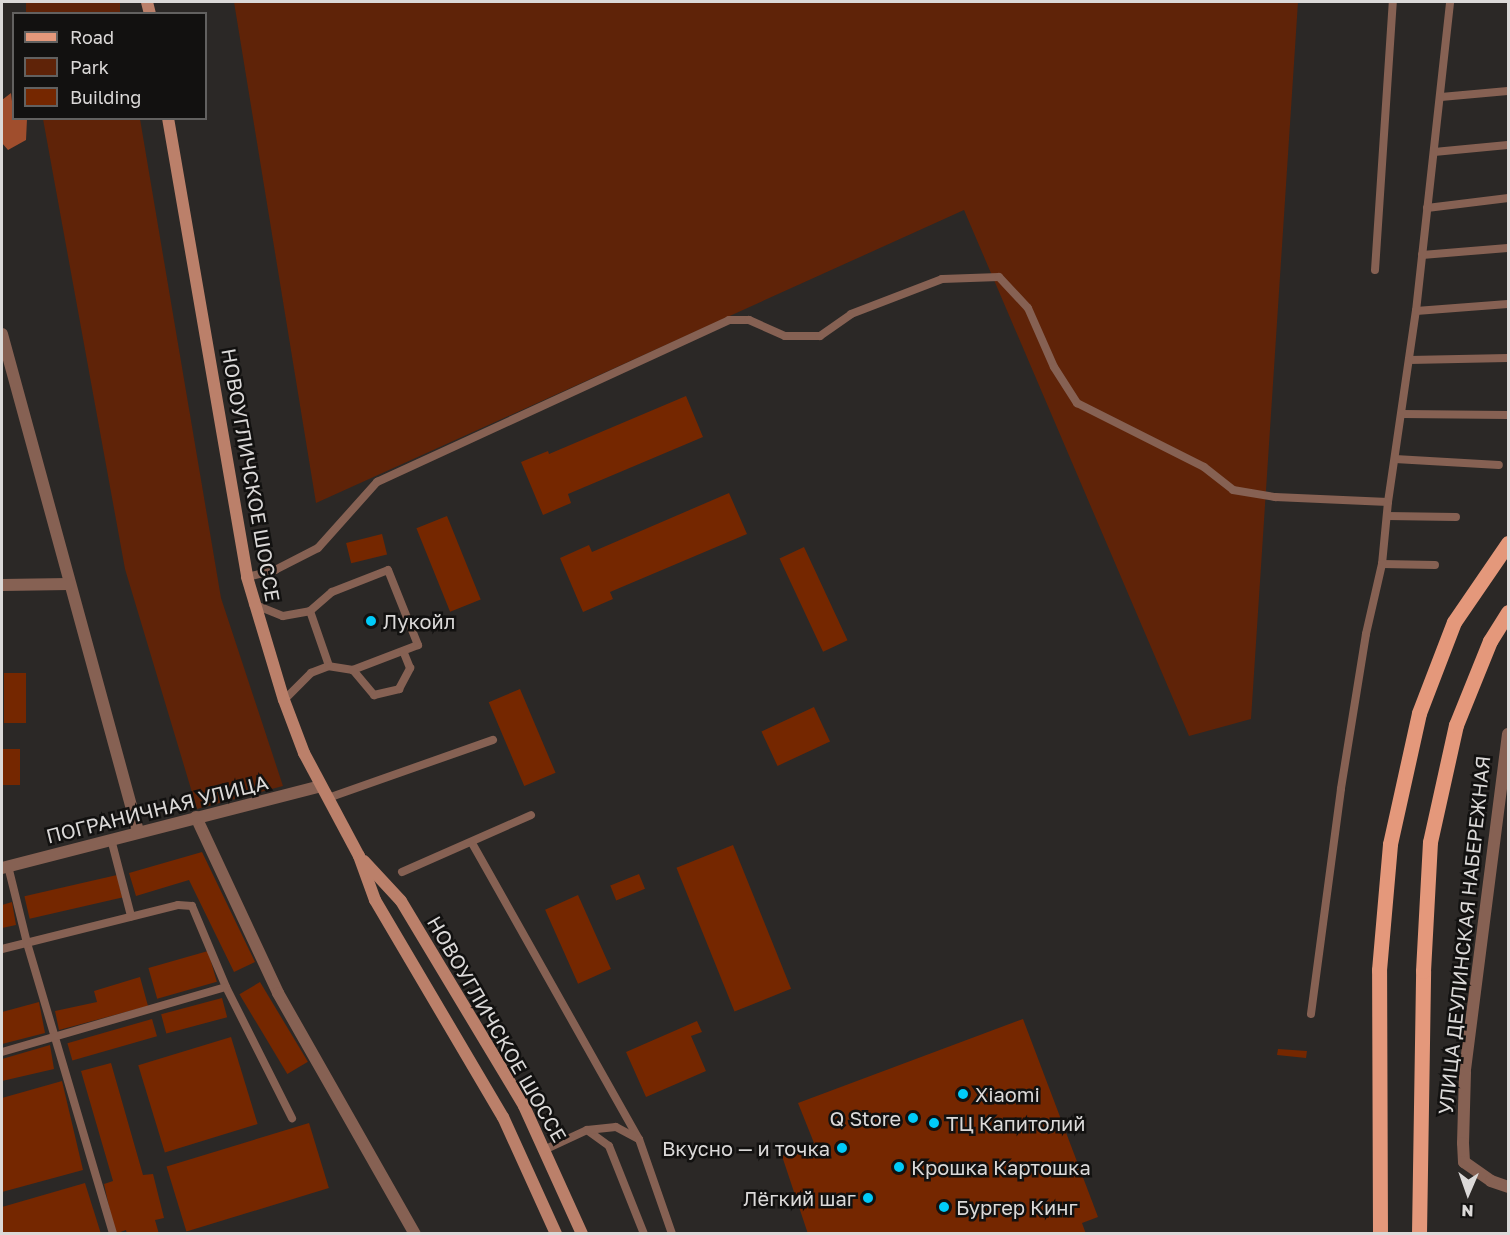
<!DOCTYPE html>
<html>
<head>
<meta charset="utf-8">
<style>
	body { margin:0 }
	#map { position:relative; width:1510px; height:1235px; overflow:hidden; background:#2b2826; font-family:"Golos Text",sans-serif }
	div>[style] { position:absolute }
	[style*='--x'] { left:calc(var(--x)*1px); top:calc(var(--y)*1px); width:calc(var(--w)*1px); rotate:calc(var(--a)*1deg) }
	.green>* { inset:0; background:#5f2308; transform-origin:0 0 }
	.water>* { inset:0; background:#a04e2d }
	.building>* { inset:0; background:#752700; transform-origin:0 0 }
	.service>* { height:8px; margin:-4px; padding:0 4px; transform-origin:4px; border-radius:4px; background:#866153 }
	.minor>* { height:12px; margin:-6px; padding:0 6px; transform-origin:6px; border-radius:6px; background:#866153 }
	.tertiary>* { height:12px; margin:-6px; padding:0 6px; transform-origin:6px; border-radius:6px; background:#866153 }
	.secondary>* { height:12px; margin:-6px; padding:0 6px; transform-origin:6px; border-radius:6px; background:#bb806a }
	.primary>* { height:15px; margin:-7.5px; padding:0 7.5px; transform-origin:7.5px; border-radius:7.5px; background:#e4987b }
	.dots>* { width:16px; height:16px; translate:-50% -50%; box-sizing:border-box; border:3px solid #121110; border-radius:50% }
	span { translate:-50% -50%; white-space:nowrap; text-align:center; line-height:1.15; -webkit-text-stroke:5px #121110; paint-order:stroke }
	.street-label { font-size:20px; color:#dbd9d8 }
	.poi-label { font-size:20px; color:#dbd9d8 }
	.left { translate:0 -50%; text-align:left }
	.right { translate:-100% -50%; text-align:right }
	.frame { position:absolute; inset:0; border:3px solid #dbd9d8; pointer-events:none }
	.legend { position:absolute; left:12px; top:12px; width:195px; height:108px; box-sizing:border-box; background:#121110; border:2px solid #626160; margin:0; padding:8px 10px; list-style:none; font-size:18px; color:#dbd9d8 }
	.legend li { display:flex; align-items:center; gap:12px; height:30px }
	.legend b { width:30px; border:2px solid #626160 }
	.north { position:absolute; left:1438px; top:1163px; width:60px; height:60px; -webkit-text-stroke:4px #121110; paint-order:stroke; rotate:182deg; font-size:16px; font-weight:700; line-height:24px; text-align:center; color:#dbd9d8 }
	.north::after { content:''; display:block; margin:auto; width:21px; height:27px; background:#dbd9d8; clip-path:polygon(50% 0,100% 100%,50% 72%,0 100%) }
</style>
</head>
<body>
<div id="map">
	<div class="green">
		<i style="left:26px;top:2px;width:94px;height:11px"></i>
		<i style="clip-path:polygon(234px 2px,1298px 2px,1251px 719px,1189px 736px,964px 210px,316px 503px)"></i>
		<i style="clip-path:polygon(43px 119px,140px 119px,221px 598px,283px 786px,197px 809px,125px 569px)"></i>
	</div>
	<div class="water">
		<i style="clip-path:polygon(11px 93px,14px 118px,27px 119px,26px 140px,8px 150px,2px 143px,2px 100px)"></i>
	</div>
	<div class="building">
		<i style="clip-path:polygon(686px 396px,703px 437px,568px 494px,571px 503px,543px 515px,521px 462px,548px 451px,549px 454px)"></i>
		<i style="clip-path:polygon(729px 493px,747px 534px,610px 592px,613px 599px,583px 612px,560px 558px,589px 545px,592px 552px)"></i>
		<i style="left:447px;top:516px;width:90px;height:33px;rotate:68deg"></i>
		<i style="left:382px;top:534px;width:21px;height:37px;rotate:76deg"></i>
		<i style="left:804px;top:547px;width:103px;height:27px;rotate:65deg"></i>
		<i style="left:4px;top:673px;width:22px;height:50px"></i>
		<i style="left:520px;top:689px;width:91px;height:34px;rotate:67deg"></i>
		<i style="left:814px;top:707px;width:38px;height:58px;rotate:65deg"></i>
		<i style="left:2px;top:749px;width:18px;height:36px"></i>
		<i style="left:733px;top:845px;width:155px;height:61px;rotate:68deg"></i>
		<i style="clip-path:polygon(202px 852px,255px 962px,234px 972px,189px 880px,136px 896px,129px 873px)"></i>
		<i style="left:639px;top:874px;width:16px;height:31px;rotate:68deg"></i>
		<i style="left:117px;top:875px;width:23px;height:95px;rotate:77deg"></i>
		<i style="left:578px;top:895px;width:81px;height:36px;rotate:66deg"></i>
		<i style="clip-path:polygon(12px 902px,16px 925px,2px 928px,2px 905px)"></i>
		<i style="left:208px;top:951px;width:32px;height:62px;rotate:74deg"></i>
		<i style="clip-path:polygon(140px 977px,148px 1006px,59px 1030px,55px 1011px,97px 1002px,94px 991px)"></i>
		<i style="left:260px;top:982px;width:93px;height:24px;rotate:59deg"></i>
		<i style="left:222px;top:998px;width:20px;height:63px;rotate:75deg"></i>
		<i style="clip-path:polygon(39px 1002px,45px 1033px,2px 1044px,2px 1012px)"></i>
		<i style="left:152px;top:1019px;width:18px;height:88px;rotate:74deg"></i>
		<i style="clip-path:polygon(1023px 1019px,1098px 1217px,1082px 1223px,1086px 1234px,808px 1234px,782px 1156px,814px 1143px,798px 1103px)"></i>
		<i style="clip-path:polygon(697px 1021px,702px 1032px,691px 1036px,706px 1071px,646px 1097px,626px 1052px)"></i>
		<i style="left:231px;top:1037px;width:91px;height:97px;rotate:73deg"></i>
		<i style="clip-path:polygon(50px 1045px,54px 1069px,2px 1081px,2px 1059px)"></i>
		<i style="clip-path:polygon(1278px 1049px,1307px 1051px,1306px 1058px,1277px 1055px)"></i>
		<i style="clip-path:polygon(111px 1063px,143px 1175px,153px 1174px,164px 1218px,155px 1220px,159px 1234px,127px 1234px,126px 1230px,115px 1234px,104px 1184px,113px 1181px,81px 1071px)"></i>
		<i style="clip-path:polygon(62px 1081px,83px 1170px,2px 1192px,2px 1098px)"></i>
		<i style="left:309px;top:1123px;width:68px;height:149px;rotate:73deg"></i>
		<i style="clip-path:polygon(85px 1183px,101px 1234px,2px 1234px,2px 1207px)"></i>
	</div>
	<div class="service">
		<i style="--x:1441;--y:97;--w:67;--a:-5.1"></i>
		<i style="--x:1434;--y:152;--w:74;--a:-5.4"></i>
		<i style="--x:1427;--y:208;--w:82;--a:-7"></i>
		<i style="--x:1422;--y:255;--w:86;--a:-4.7"></i>
		<i style="--x:1375;--y:270;--w:269;--a:-86.2"></i>
		<i style="--x:1416;--y:311;--w:92;--a:-4.4"></i>
		<i style="--x:1409;--y:360;--w:99;--a:-1.2"></i>
		<i style="--x:1402;--y:414;--w:106;--a:0.5"></i>
		<i style="--x:1395;--y:459;--w:104;--a:3.3"></i>
		<i style="--x:1388;--y:502;--w:193;--a:-81.7"></i>
		<i style="--x:1416;--y:311;--w:311;--a:-83.7"></i>
		<i style="--x:1387;--y:516;--w:69;--a:0.8"></i>
		<i style="--x:1382;--y:564;--w:53;--a:1.1"></i>
		<i style="--x:247;--y:577;--w:29;--a:-14"></i>
		<i style="--x:275;--y:570;--w:48;--a:-27.1"></i>
		<i style="--x:318;--y:548;--w:89;--a:-48.2"></i>
		<i style="--x:377;--y:482;--w:387;--a:-24.7"></i>
		<i style="--x:729;--y:320;--w:20;--a:0"></i>
		<i style="--x:749;--y:320;--w:39;--a:24"></i>
		<i style="--x:785;--y:336;--w:35;--a:0"></i>
		<i style="--x:820;--y:336;--w:38;--a:-35"></i>
		<i style="--x:851;--y:314;--w:97;--a:-21"></i>
		<i style="--x:942;--y:279;--w:57;--a:-2"></i>
		<i style="--x:999;--y:277;--w:42;--a:46.9"></i>
		<i style="--x:1028;--y:308;--w:64;--a:66.2"></i>
		<i style="--x:1054;--y:367;--w:43;--a:57.4"></i>
		<i style="--x:1077;--y:403;--w:142;--a:26.7"></i>
		<i style="--x:1204;--y:467;--w:37;--a:38"></i>
		<i style="--x:1233;--y:490;--w:43;--a:9.5"></i>
		<i style="--x:1275;--y:497;--w:113;--a:2.5"></i>
		<i style="--x:1388;--y:502;--w:62;--a:95.5"></i>
		<i style="--x:1382;--y:564;--w:72;--a:102.9"></i>
		<i style="--x:1366;--y:634;--w:157;--a:99.2"></i>
		<i style="--x:1341;--y:789;--w:227;--a:97.6"></i>
		<i style="--x:253;--y:604;--w:32;--a:22"></i>
		<i style="--x:283;--y:616;--w:27;--a:-10"></i>
		<i style="--x:310;--y:611;--w:58;--a:70.9"></i>
		<i style="--x:329;--y:666;--w:19;--a:159"></i>
		<i style="--x:311;--y:673;--w:38;--a:135"></i>
		<i style="--x:310;--y:611;--w:29;--a:-41"></i>
		<i style="--x:332;--y:592;--w:60;--a:-21.4"></i>
		<i style="--x:388;--y:570;--w:81;--a:68.2"></i>
		<i style="--x:418;--y:645;--w:70;--a:159"></i>
		<i style="--x:353;--y:670;--w:24;--a:-171"></i>
		<i style="--x:353;--y:670;--w:33;--a:50"></i>
		<i style="--x:374;--y:695;--w:26;--a:-13"></i>
		<i style="--x:399;--y:689;--w:24;--a:-62"></i>
		<i style="--x:410;--y:668;--w:18;--a:-112"></i>
		<i style="--x:328;--y:798;--w:175;--a:-19.4"></i>
		<i style="--x:111;--y:839;--w:80;--a:75.4"></i>
		<i style="--x:472;--y:843;--w:340;--a:60.6"></i>
		<i style="--x:8;--y:866;--w:79;--a:76.1"></i>
		<i style="--x:27;--y:943;--w:303;--a:73.5"></i>
		<i style="--x:402;--y:872;--w:141;--a:-23.8"></i>
		<i style="--x:2;--y:949;--w:181;--a:-14"></i>
		<i style="--x:178;--y:905;--w:14;--a:4"></i>
		<i style="--x:192;--y:906;--w:88;--a:67.2"></i>
		<i style="--x:226;--y:987;--w:147;--a:63.3"></i>
		<i style="--x:2;--y:1052;--w:233;--a:-16.2"></i>
		<i style="--x:587;--y:1130;--w:27;--a:36"></i>
		<i style="--x:609;--y:1146;--w:95;--a:68.3"></i>
		<i style="--x:546;--y:1149;--w:45;--a:-24.9"></i>
		<i style="--x:587;--y:1130;--w:29;--a:-6"></i>
		<i style="--x:616;--y:1127;--w:26;--a:28"></i>
		<i style="--x:639;--y:1139;--w:101;--a:70.8"></i>
	</div>
	<div class="minor">
		<i style="--x:2;--y:334;--w:515;--a:74.7"></i>
		<i style="--x:2;--y:585;--w:67;--a:-0.9"></i>
		<i style="--x:1508;--y:734;--w:341;--a:97.3"></i>
		<i style="--x:1465;--y:1072;--w:71;--a:91.6"></i>
		<i style="--x:1463;--y:1143;--w:19;--a:87"></i>
		<i style="--x:1464;--y:1162;--w:33;--a:35"></i>
		<i style="--x:1491;--y:1181;--w:18;--a:19"></i>
		<i style="--x:196;--y:817;--w:194;--a:65"></i>
		<i style="--x:278;--y:993;--w:277;--a:60.4"></i>
	</div>
	<div class="tertiary">
		<i style="--x:2;--y:868;--w:329;--a:-14.4"></i>
	</div>
	<div class="secondary">
		<i style="--x:147;--y:2;--w:12;--a:76"></i>
		<i style="--x:168;--y:118;--w:466;--a:80.2"></i>
		<i style="--x:247;--y:577;--w:128;--a:73.3"></i>
		<i style="--x:284;--y:700;--w:57;--a:69.3"></i>
		<i style="--x:304;--y:753;--w:117;--a:61.9"></i>
		<i style="--x:359;--y:856;--w:47;--a:70"></i>
		<i style="--x:375;--y:900;--w:252;--a:59.5"></i>
		<i style="--x:503;--y:1117;--w:128;--a:65.6"></i>
		<i style="--x:364;--y:861;--w:54;--a:47.2"></i>
		<i style="--x:401;--y:901;--w:239;--a:59"></i>
		<i style="--x:524;--y:1106;--w:141;--a:65.6"></i>
	</div>
	<div class="primary">
		<i style="--x:1380;--y:1234;--w:264;--a:-90.2"></i>
		<i style="--x:1379;--y:970;--w:126;--a:-85"></i>
		<i style="--x:1390;--y:844;--w:134;--a:-77.5"></i>
		<i style="--x:1419;--y:713;--w:97;--a:-69"></i>
		<i style="--x:1454;--y:622;--w:96;--a:-55.6"></i>
		<i style="--x:1419;--y:1234;--w:263;--a:-89.1"></i>
		<i style="--x:1423;--y:971;--w:129;--a:-86.9"></i>
		<i style="--x:1430;--y:842;--w:120;--a:-77.5"></i>
		<i style="--x:1456;--y:725;--w:91;--a:-68"></i>
		<i style="--x:1490;--y:641;--w:34;--a:-58"></i>
	</div>
	<div class="dots">
		<i style="left:371px;top:621px;background:#00cbf9"></i>
		<i style="left:963px;top:1094px;background:#00cbf9"></i>
		<i style="left:913px;top:1118px;background:#00cbf9"></i>
		<i style="left:934px;top:1123px;background:#00cbf9"></i>
		<i style="left:842px;top:1148px;background:#00cbf9"></i>
		<i style="left:899px;top:1167px;background:#00cbf9"></i>
		<i style="left:868px;top:1198px;background:#00cbf9"></i>
		<i style="left:944px;top:1207px;background:#00cbf9"></i>
	</div>
	<div class="street-label">
		<span style="left:251px;top:475px;rotate:80deg">НОВОУГЛИЧСКОЕ ШОССЕ</span>
		<span style="left:157px;top:809px;rotate:-14deg">ПОГРАНИЧНАЯ УЛИЦА</span>
		<span style="left:1464px;top:935px;rotate:-84deg">УЛИЦА ДЕУЛИНСКАЯ НАБЕРЕЖНАЯ</span>
		<span style="left:497px;top:1029px;rotate:60deg">НОВОУГЛИЧСКОЕ ШОССЕ</span>
	</div>
	<div class="poi-label">
		<span class="left" style="left:383px;top:621px">Лукойл</span>
		<span class="left" style="left:975px;top:1094px">Xiaomi</span>
		<span class="right" style="left:901px;top:1118px">Q Store</span>
		<span class="left" style="left:946px;top:1123px">ТЦ Капитолий</span>
		<span class="right" style="left:830px;top:1148px">Вкусно — и точка</span>
		<span class="left" style="left:911px;top:1167px">Крошка Картошка</span>
		<span class="right" style="left:856px;top:1198px">Лёгкий шаг</span>
		<span class="left" style="left:956px;top:1207px">Бургер Кинг</span>
	</div>
	<div class="frame"></div>
	<ul class="legend">
	<li><b style="height:8px;background:#e4987b"></b>Road</li>
	<li><b style="height:16px;background:#5f2308"></b>Park</li>
	<li><b style="height:16px;background:#752700"></b>Building</li>
	</ul>
	<div class="north">N</div>
</div>
</body>
</html>
